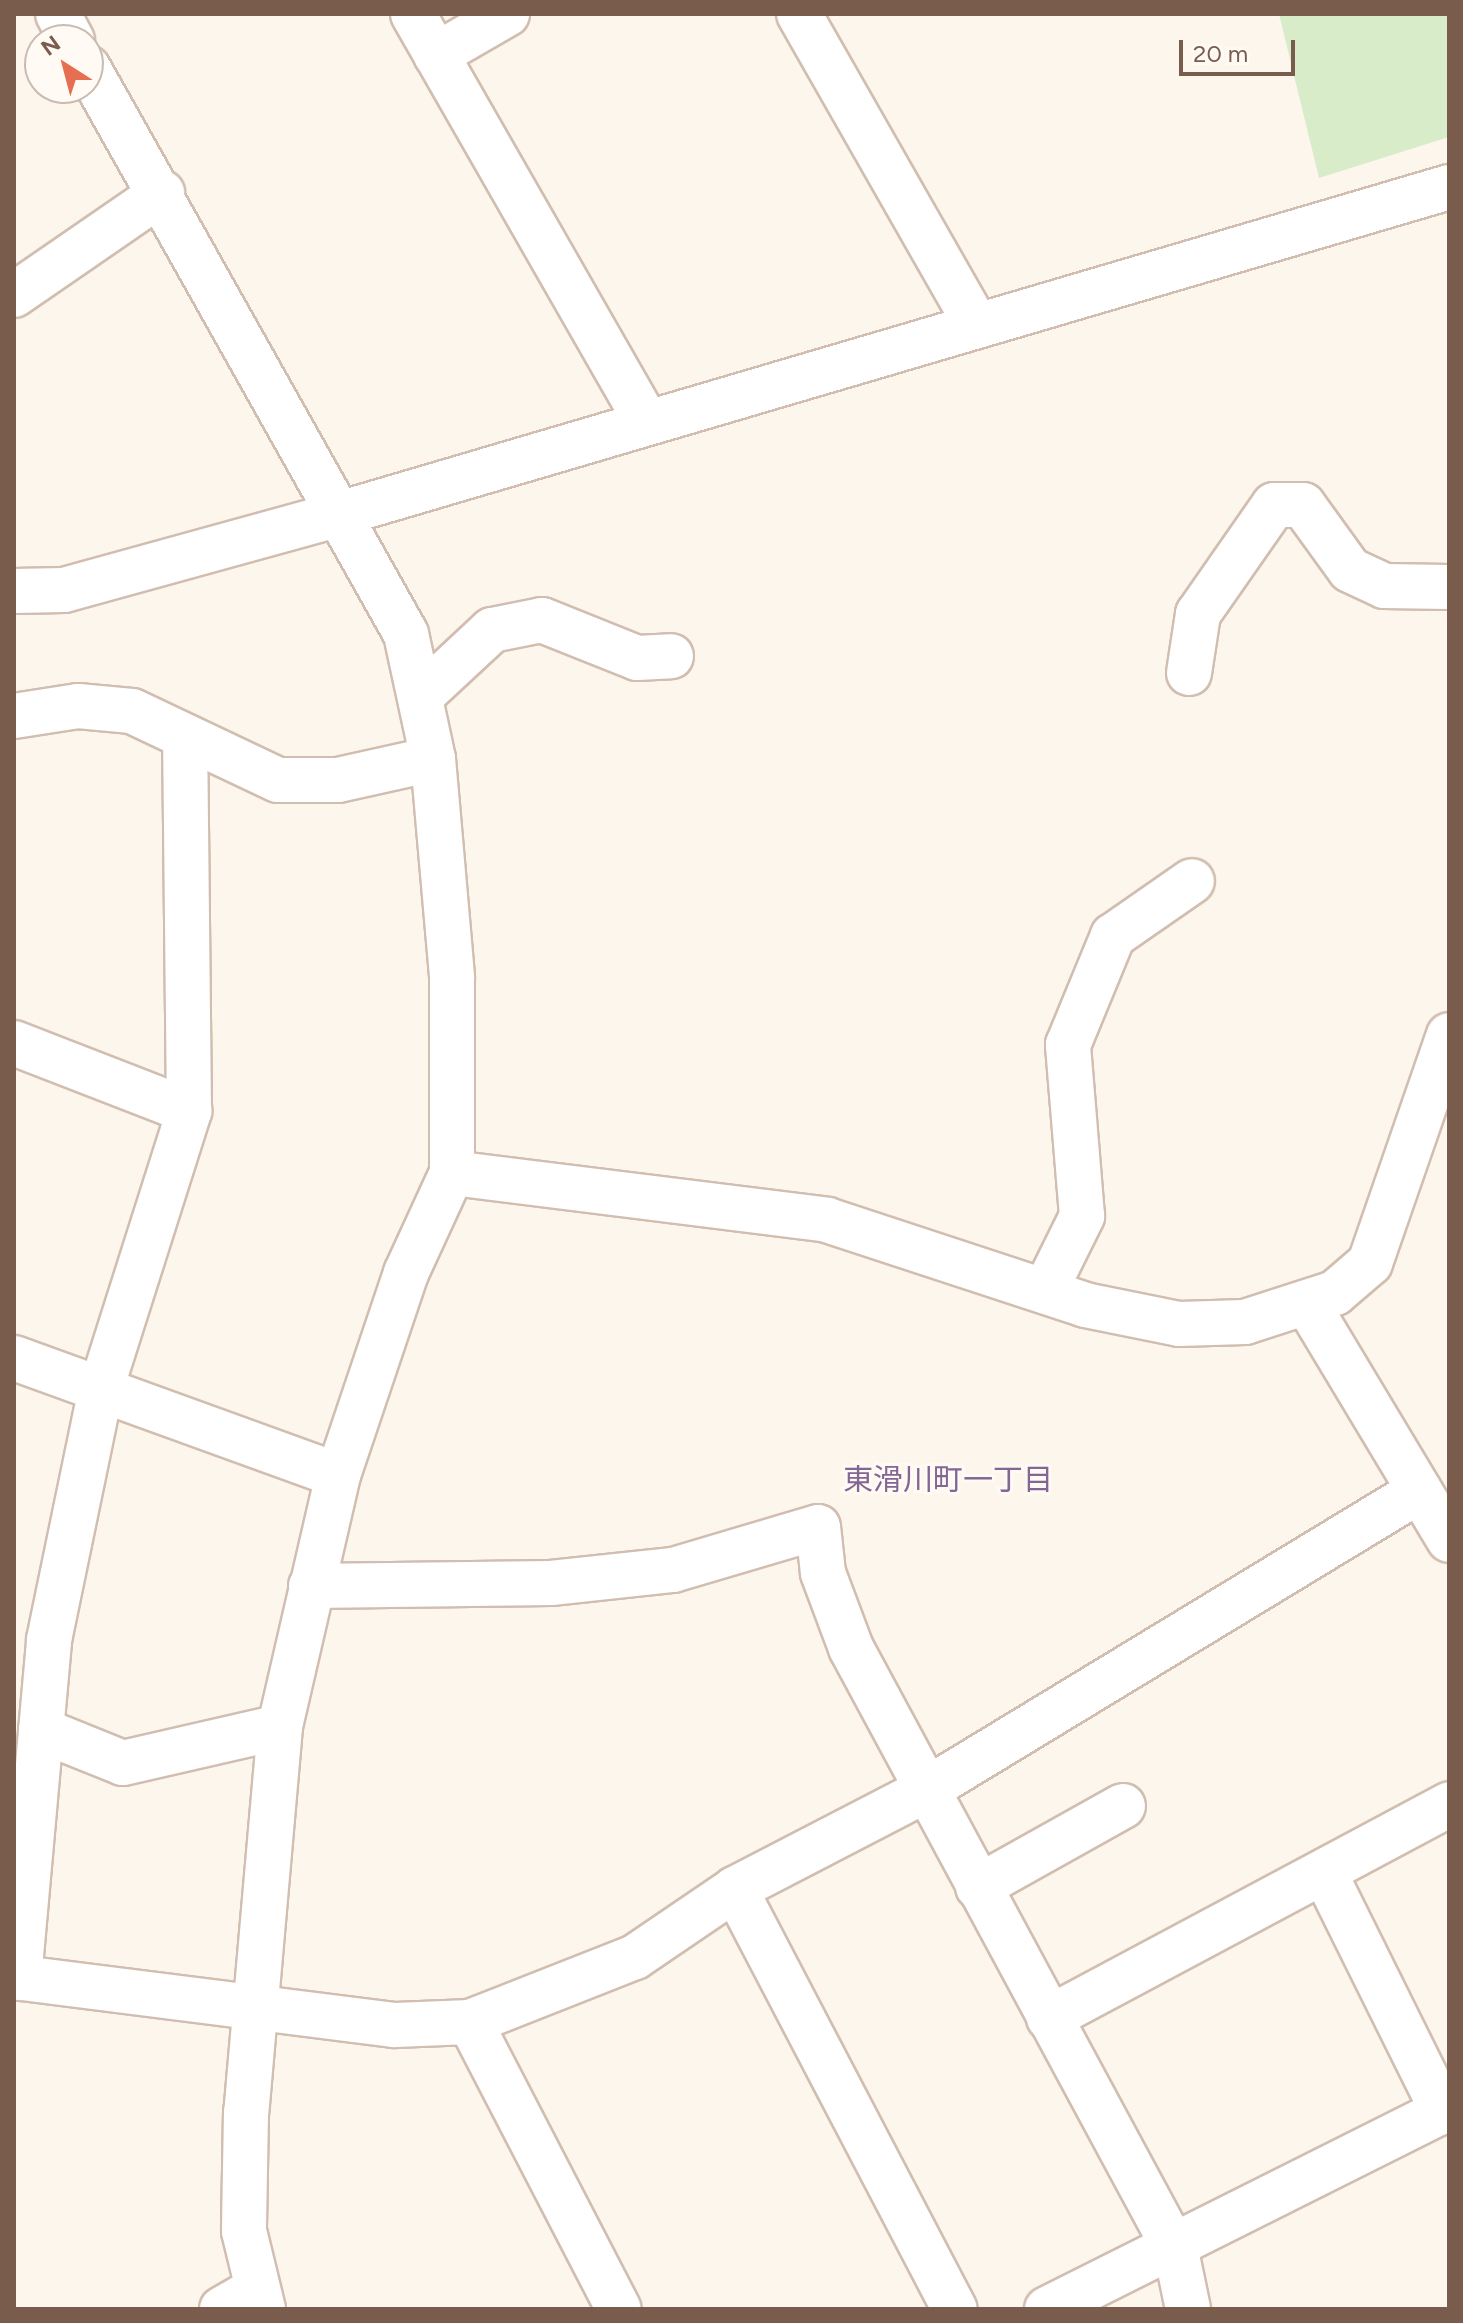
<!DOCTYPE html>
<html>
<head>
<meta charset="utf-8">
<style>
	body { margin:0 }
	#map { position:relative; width:1463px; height:2323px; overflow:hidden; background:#fdf6ec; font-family:Figtree,"Noto Sans JP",sans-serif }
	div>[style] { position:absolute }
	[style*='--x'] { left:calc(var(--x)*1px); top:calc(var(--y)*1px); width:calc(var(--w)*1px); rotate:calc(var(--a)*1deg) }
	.green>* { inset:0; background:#d8ecc9 }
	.roads { filter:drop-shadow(2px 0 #d1beb0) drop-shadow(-2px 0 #d1beb0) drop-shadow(0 2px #d1beb0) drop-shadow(0 -2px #d1beb0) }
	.minor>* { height:44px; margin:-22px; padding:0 22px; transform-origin:22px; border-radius:22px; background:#fff }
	span { translate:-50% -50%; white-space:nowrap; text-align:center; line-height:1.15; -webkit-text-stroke:6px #fffaf3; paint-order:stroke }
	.neighbourhood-label { font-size:30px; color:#846695 }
	.frame { position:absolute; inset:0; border:16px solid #7a5c4d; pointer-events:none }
	.north { position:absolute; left:24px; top:24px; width:80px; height:80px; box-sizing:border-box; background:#fffaf3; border:2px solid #cabbb1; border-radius:50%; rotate:324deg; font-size:22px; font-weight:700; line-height:32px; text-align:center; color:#7a5c4d }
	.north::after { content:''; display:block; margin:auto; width:28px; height:36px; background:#e76f51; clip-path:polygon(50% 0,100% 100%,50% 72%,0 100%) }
	.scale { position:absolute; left:1179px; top:40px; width:116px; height:36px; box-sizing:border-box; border:4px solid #7a5c4d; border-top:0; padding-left:10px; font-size:24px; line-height:28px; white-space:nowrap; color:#7a5c4d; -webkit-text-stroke:6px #fffaf3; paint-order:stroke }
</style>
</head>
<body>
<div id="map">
	<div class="green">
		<i style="clip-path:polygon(1279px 14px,1449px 14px,1449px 137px,1319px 178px)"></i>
	</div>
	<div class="roads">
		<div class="minor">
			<i style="--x:58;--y:14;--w:30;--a:62"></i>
			<i style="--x:413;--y:14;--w:471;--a:60.2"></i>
			<i style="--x:799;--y:14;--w:359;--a:60.3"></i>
			<i style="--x:436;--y:55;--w:82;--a:-30"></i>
			<i style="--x:88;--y:68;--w:649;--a:60.67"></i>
			<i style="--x:406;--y:634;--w:128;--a:77.8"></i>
			<i style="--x:433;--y:759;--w:220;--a:85"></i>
			<i style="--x:452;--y:978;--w:195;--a:90"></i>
			<i style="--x:452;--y:1173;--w:110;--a:114.7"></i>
			<i style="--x:406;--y:1273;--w:213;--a:108.6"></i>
			<i style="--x:338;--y:1475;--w:259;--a:103"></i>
			<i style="--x:280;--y:1727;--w:386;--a:95"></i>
			<i style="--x:246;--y:2112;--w:119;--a:91"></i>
			<i style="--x:244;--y:2231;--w:80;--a:76.3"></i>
			<i style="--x:14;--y:295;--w:180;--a:-34.6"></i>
			<i style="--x:14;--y:591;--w:50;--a:-1.1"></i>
			<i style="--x:64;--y:590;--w:285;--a:-15.4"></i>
			<i style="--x:339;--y:514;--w:1157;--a:-16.41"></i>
			<i style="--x:1189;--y:673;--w:60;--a:-81.3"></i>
			<i style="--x:1198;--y:614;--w:133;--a:-55.1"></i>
			<i style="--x:1274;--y:505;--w:29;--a:0"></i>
			<i style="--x:1303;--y:505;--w:80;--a:54.1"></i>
			<i style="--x:1350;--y:570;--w:38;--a:25"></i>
			<i style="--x:1384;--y:586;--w:65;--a:0.9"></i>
			<i style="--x:421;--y:696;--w:97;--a:-42.9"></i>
			<i style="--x:492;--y:630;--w:51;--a:-11.3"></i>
			<i style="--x:542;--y:620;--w:102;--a:21.8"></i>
			<i style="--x:637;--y:658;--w:34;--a:-3"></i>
			<i style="--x:14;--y:716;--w:65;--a:-8.9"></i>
			<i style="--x:78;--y:706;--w:54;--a:5.3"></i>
			<i style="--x:132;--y:711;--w:161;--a:25.3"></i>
			<i style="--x:278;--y:780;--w:60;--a:0"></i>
			<i style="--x:338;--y:780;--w:97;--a:-12.5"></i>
			<i style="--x:14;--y:1043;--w:188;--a:21.2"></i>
			<i style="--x:452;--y:1173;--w:378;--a:7.1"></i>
			<i style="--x:827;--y:1220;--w:272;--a:18.2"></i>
			<i style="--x:1085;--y:1305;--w:96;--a:11.4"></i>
			<i style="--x:1179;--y:1324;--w:66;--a:-1.7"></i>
			<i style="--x:1245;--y:1322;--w:95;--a:-17.9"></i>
			<i style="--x:1335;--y:1293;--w:46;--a:-40.6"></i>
			<i style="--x:1370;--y:1263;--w:241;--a:-70.9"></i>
			<i style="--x:1045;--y:1291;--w:84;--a:-63.7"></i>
			<i style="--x:1082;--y:1216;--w:172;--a:-94.7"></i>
			<i style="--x:1068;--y:1045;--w:118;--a:-67.6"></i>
			<i style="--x:1113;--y:936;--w:96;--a:-34.8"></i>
			<i style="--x:1308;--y:1305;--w:274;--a:59"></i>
			<i style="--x:14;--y:1358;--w:344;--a:19.9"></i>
			<i style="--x:311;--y:1586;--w:240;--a:-0.7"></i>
			<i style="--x:551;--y:1583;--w:123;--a:-6.1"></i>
			<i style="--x:673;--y:1570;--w:151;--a:-16.5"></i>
			<i style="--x:818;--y:1527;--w:46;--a:83.8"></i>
			<i style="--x:823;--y:1573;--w:80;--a:69.5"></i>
			<i style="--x:851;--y:1648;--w:685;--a:61.68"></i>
			<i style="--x:1176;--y:2251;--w:59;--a:78.3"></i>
			<i style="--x:41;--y:1730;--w:88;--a:21.9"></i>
			<i style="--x:123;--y:1763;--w:161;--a:-12.9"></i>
			<i style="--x:1324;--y:1872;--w:268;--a:63.6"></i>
			<i style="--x:978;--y:1887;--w:166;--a:-29.2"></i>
			<i style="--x:735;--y:1889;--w:474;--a:62.4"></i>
			<i style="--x:14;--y:1977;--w:384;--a:7.2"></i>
			<i style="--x:395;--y:2025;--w:75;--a:-2.3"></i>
			<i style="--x:470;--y:2022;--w:177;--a:-21.5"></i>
			<i style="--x:635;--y:1957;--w:121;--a:-34.2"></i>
			<i style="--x:735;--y:1889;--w:215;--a:-27.4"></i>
			<i style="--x:926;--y:1790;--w:577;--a:-31.24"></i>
			<i style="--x:19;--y:1978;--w:339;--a:-84.9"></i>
			<i style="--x:49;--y:1640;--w:256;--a:-78.3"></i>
			<i style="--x:101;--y:1389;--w:292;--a:-72.4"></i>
			<i style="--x:189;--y:1111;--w:373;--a:-90.6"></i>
			<i style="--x:1049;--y:2018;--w:454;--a:-28.1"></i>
			<i style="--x:470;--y:2022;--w:323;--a:62.6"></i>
			<i style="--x:222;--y:2309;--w:38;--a:-30"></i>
			<i style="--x:1047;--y:2309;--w:449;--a:-26.6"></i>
		</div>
	</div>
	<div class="neighbourhood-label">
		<span style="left:948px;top:1480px">東滑川町一丁目</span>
	</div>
	<div class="frame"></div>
	<div class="north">N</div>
	<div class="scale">20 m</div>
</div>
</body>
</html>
